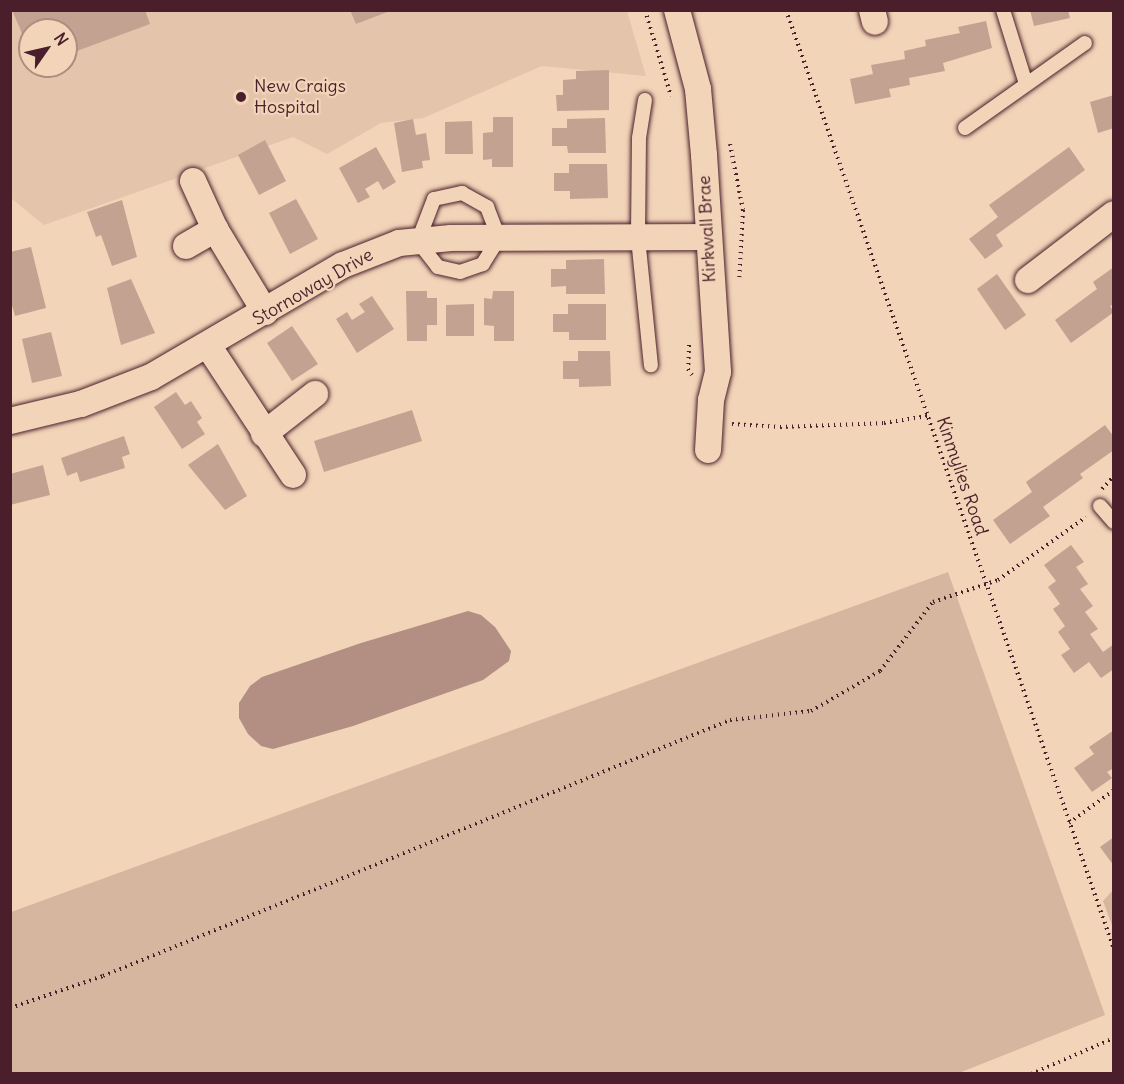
<!DOCTYPE html>
<html>
<head>
<meta charset="utf-8">
<style>
  body { margin:0 }
  #map { position:relative; width:1124px; height:1084px; overflow:hidden; background:#f2d4b8; font-family:Delius,sans-serif }
  div>[style] { position:absolute }
  [style*='--x'] { left:calc(var(--x)*1px); top:calc(var(--y)*1px); width:calc(var(--w)*1px); rotate:calc(var(--a)*1deg) }
  .built>* { inset:0; background:#e4c5ac }
  .green>* { inset:0; background:#d7b6a0 }
  .water>* { inset:0; background:#b28f82 }
  .building>* { inset:0; background:#c3a291 }
  .path>* { height:4px; margin-top:-2px; transform-origin:0; background:repeating-linear-gradient(90deg,#4a1f2b 0 1.5px,transparent 0 6px) }
  .roads { filter:drop-shadow(0 0 2px #4a1f2b) drop-shadow(0 0 2px #4a1f2b) }
  .lane>* { height:14px; margin:-7px; padding:0 7px; transform-origin:7px; border-radius:7px; background:#f2d4b8 }
  .street>* { height:26px; margin:-13px; padding:0 13px; transform-origin:13px; border-radius:13px; background:#f2d4b8 }
  .dots>* { width:16px; height:16px; translate:-50% -50%; box-sizing:border-box; border:3px solid #f2d4b8; border-radius:50% }
  span { translate:-50% -50%; white-space:nowrap; text-align:center; line-height:1.15; -webkit-text-stroke:4.5px #f2d4b8; paint-order:stroke }
  .poi-label { font-size:18px; color:#4a1f2b }
  .left { translate:0 -50%; text-align:left }
  .street-label { font-size:18px; color:#4a1f2b }
  .frame { position:absolute; inset:0; border:12px solid #4a1f2b; pointer-events:none }
  .north { position:absolute; left:18px; top:18px; width:60px; height:60px; box-sizing:border-box; background:#f2d4b8; border:2px solid #af8c80; border-radius:50%; rotate:56deg; font-size:16px; font-weight:700; line-height:24px; text-align:center; color:#4a1f2b }
  .north::after { content:''; display:block; margin:auto; width:21px; height:27px; background:#4a1f2b; clip-path:polygon(50% 0,100% 100%,50% 72%,0 100%) }
</style>
</head>
<body>
<div id="map">
  <div class="built">
    <i style="clip-path:polygon(evenodd,10px 11px,627px 11px,646px 76px,542px 66px,423px 118px,381px 123px,327px 154px,293px 137px,44px 225px,11px 198px,10px 11px,30px 30px,66px 30px,66px 66px,30px 66px,30px 30px)"></i>
  </div>
  <div class="green">
    <i style="clip-path:polygon(948px 572px,1105px 1015px,959px 1073px,11px 1073px,11px 912px)"></i>
    <i style="clip-path:polygon(1113px 890px,1113px 928px,1103px 901px)"></i>
  </div>
  <div class="water">
    <i style="clip-path:polygon(468px 611px,481px 615px,495px 627px,511px 651px,509px 661px,483px 680px,353px 726px,273px 749px,261px 746px,248px 734px,239px 718px,239px 703px,250px 686px,262px 677px,361px 643px)"></i>
  </div>
  <div class="building">
    <i style="clip-path:polygon(12px 10px,145px 10px,150px 24px,66px 55px,66px 30px,30px 30px,30px 52px)"></i>
    <i style="clip-path:polygon(350px 10px,390px 10px,390px 11px,356px 24px)"></i>
    <i style="clip-path:polygon(1030px 10px,1068px 10px,1070px 18px,1034px 26px)"></i>
    <i style="clip-path:polygon(986px 21px,992px 48px,943px 63px,945px 71px,909px 78px,910px 85px,889px 89px,891px 97px,855px 104px,850px 79px,873px 74px,871px 65px,905px 59px,904px 51px,926px 46px,925px 40px,960px 33px,958px 27px)"></i>
    <i style="clip-path:polygon(609px 70px,609px 110px,557px 111px,556px 95px,563px 95px,563px 80px,576px 79px,576px 71px)"></i>
    <i style="clip-path:polygon(1114px 95px,1114px 128px,1098px 133px,1090px 102px)"></i>
    <i style="clip-path:polygon(493px 117px,513px 117px,513px 167px,492px 167px,492px 159px,483px 160px,483px 133px,493px 132px)"></i>
    <i style="clip-path:polygon(605px 118px,606px 153px,568px 153px,567px 146px,552px 146px,552px 128px,567px 128px,567px 119px)"></i>
    <i style="clip-path:polygon(413px 119px,416px 135px,426px 133px,430px 160px,422px 161px,423px 168px,402px 172px,394px 123px)"></i>
    <i style="clip-path:polygon(472px 121px,473px 154px,445px 154px,445px 122px)"></i>
    <i style="clip-path:polygon(265px 140px,286px 181px,259px 195px,238px 155px)"></i>
    <i style="clip-path:polygon(376px 147px,396px 182px,383px 190px,378px 181px,365px 189px,370px 197px,358px 203px,339px 168px)"></i>
    <i style="clip-path:polygon(1069px 147px,1085px 170px,996px 235px,1003px 246px,985px 259px,969px 239px,998px 217px,989px 205px)"></i>
    <i style="clip-path:polygon(569px 164px,607px 164px,608px 198px,570px 199px,570px 191px,554px 191px,554px 173px,569px 173px)"></i>
    <i style="clip-path:polygon(296px 199px,318px 239px,290px 254px,269px 213px)"></i>
    <i style="clip-path:polygon(122px 200px,137px 257px,112px 266px,101px 235px,96px 237px,87px 212px)"></i>
    <i style="clip-path:polygon(31px 247px,46px 308px,15px 316px,10px 298px,10px 252px)"></i>
    <i style="clip-path:polygon(604px 259px,605px 294px,566px 294px,566px 286px,551px 287px,551px 269px,566px 269px,566px 260px)"></i>
    <i style="clip-path:polygon(1114px 267px,1114px 304px,1110px 306px,1114px 312px,1071px 343px,1055px 320px,1097px 289px,1093px 282px)"></i>
    <i style="clip-path:polygon(997px 274px,1026px 315px,1005px 330px,977px 289px)"></i>
    <i style="clip-path:polygon(131px 279px,155px 333px,121px 345px,107px 288px)"></i>
    <i style="clip-path:polygon(406px 291px,427px 291px,427px 298px,437px 298px,437px 325px,427px 325px,427px 341px,407px 341px)"></i>
    <i style="clip-path:polygon(493px 291px,514px 291px,514px 341px,494px 341px,494px 326px,484px 325px,484px 298px,492px 299px)"></i>
    <i style="clip-path:polygon(372px 296px,394px 329px,357px 353px,336px 319px,347px 312px,352px 320px,365px 312px,359px 304px)"></i>
    <i style="clip-path:polygon(474px 304px,474px 336px,446px 336px,446px 305px)"></i>
    <i style="clip-path:polygon(568px 304px,606px 304px,606px 340px,569px 340px,569px 332px,553px 332px,553px 314px,568px 314px)"></i>
    <i style="clip-path:polygon(292px 326px,318px 364px,292px 381px,267px 343px)"></i>
    <i style="clip-path:polygon(51px 332px,62px 376px,32px 383px,22px 339px)"></i>
    <i style="clip-path:polygon(578px 351px,610px 351px,611px 386px,579px 387px,579px 379px,563px 379px,563px 361px,578px 361px)"></i>
    <i style="clip-path:polygon(176px 392px,185px 405px,191px 401px,202px 418px,197px 422px,205px 434px,182px 449px,154px 407px)"></i>
    <i style="clip-path:polygon(412px 410px,422px 441px,324px 472px,314px 441px)"></i>
    <i style="clip-path:polygon(1105px 425px,1114px 437px,1114px 450px,1080px 474px,1083px 478px,1043px 507px,1050px 516px,1010px 544px,993px 520px,1032px 492px,1026px 482px)"></i>
    <i style="clip-path:polygon(124px 436px,130px 454px,122px 457px,125px 468px,80px 482px,77px 472px,67px 476px,61px 458px)"></i>
    <i style="clip-path:polygon(218px 444px,247px 496px,225px 510px,188px 465px)"></i>
    <i style="clip-path:polygon(43px 465px,50px 495px,10px 505px,10px 474px)"></i>
    <i style="clip-path:polygon(1071px 545px,1084px 562px,1076px 567px,1088px 584px,1080px 589px,1093px 606px,1085px 612px,1098px 629px,1090px 634px,1103px 652px,1114px 644px,1114px 669px,1101px 678px,1089px 662px,1074px 673px,1061px 655px,1070px 649px,1058px 632px,1065px 626px,1053px 609px,1060px 604px,1048px 587px,1056px 581px,1044px 565px)"></i>
    <i style="clip-path:polygon(1114px 730px,1114px 768px,1107px 772px,1112px 778px,1092px 792px,1074px 768px,1094px 754px,1089px 747px)"></i>
    <i style="clip-path:polygon(1114px 837px,1114px 866px,1100px 847px)"></i>
  </div>
  <div class="path">
    <i style="--x:645;--y:10;--w:90;--a:73.2"></i>
    <i style="--x:786;--y:10;--w:995;--a:70.75"></i>
    <i style="--x:730;--y:144;--w:67;--a:78.9"></i>
    <i style="--x:743;--y:210;--w:72;--a:93.2"></i>
    <i style="--x:689;--y:345;--w:24;--a:92"></i>
    <i style="--x:688;--y:369;--w:7;--a:56"></i>
    <i style="--x:732;--y:424;--w:48;--a:3.6"></i>
    <i style="--x:780;--y:427;--w:104;--a:-2.2"></i>
    <i style="--x:884;--y:423;--w:44;--a:-9.2"></i>
    <i style="--x:1102;--y:489;--w:18;--a:-47"></i>
    <i style="--x:1069;--y:823;--w:56;--a:-36.3"></i>
    <i style="--x:10;--y:1008;--w:98;--a:-19"></i>
    <i style="--x:103;--y:976;--w:677;--a:-22.21"></i>
    <i style="--x:730;--y:720;--w:81;--a:-6.3"></i>
    <i style="--x:811;--y:711;--w:80;--a:-30.1"></i>
    <i style="--x:880;--y:671;--w:87;--a:-52.5"></i>
    <i style="--x:933;--y:602;--w:69;--a:-18.7"></i>
    <i style="--x:998;--y:580;--w:108;--a:-35.6"></i>
    <i style="--x:1031;--y:1074;--w:90;--a:-23.4"></i>
  </div>
  <div class="roads">
    <div class="lane">
      <i style="--x:1003;--y:10;--w:77;--a:72.7"></i>
      <i style="--x:645;--y:100;--w:38;--a:99"></i>
      <i style="--x:639;--y:138;--w:100;--a:90.6"></i>
      <i style="--x:638;--y:238;--w:128;--a:84.2"></i>
      <i style="--x:965;--y:128;--w:147;--a:-35.3"></i>
      <i style="--x:462;--y:193;--w:29;--a:29"></i>
      <i style="--x:487;--y:207;--w:33;--a:69"></i>
      <i style="--x:499;--y:238;--w:31;--a:122"></i>
      <i style="--x:483;--y:264;--w:24;--a:161"></i>
      <i style="--x:460;--y:272;--w:23;--a:-167"></i>
      <i style="--x:438;--y:267;--w:33;--a:-128"></i>
      <i style="--x:418;--y:241;--w:45;--a:-69.1"></i>
      <i style="--x:434;--y:199;--w:29;--a:-12"></i>
      <i style="--x:1100;--y:506;--w:21;--a:49"></i>
    </div>
    <div class="street">
      <i style="--x:677;--y:10;--w:82;--a:75.1"></i>
      <i style="--x:698;--y:89;--w:66;--a:84.8"></i>
      <i style="--x:704;--y:155;--w:217;--a:86.3"></i>
      <i style="--x:718;--y:372;--w:29;--a:104"></i>
      <i style="--x:711;--y:400;--w:50;--a:93.4"></i>
      <i style="--x:872;--y:10;--w:12;--a:76"></i>
      <i style="--x:193;--y:181;--w:53;--a:65.4"></i>
      <i style="--x:215;--y:229;--w:97;--a:58.9"></i>
      <i style="--x:186;--y:246;--w:34;--a:-30"></i>
      <i style="--x:1028;--y:280;--w:108;--a:-37.5"></i>
      <i style="--x:209;--y:347;--w:153;--a:56.7"></i>
      <i style="--x:10;--y:421;--w:73;--a:-13.5"></i>
      <i style="--x:81;--y:404;--w:75;--a:-21.1"></i>
      <i style="--x:151;--y:377;--w:222;--a:-30.3"></i>
      <i style="--x:343;--y:265;--w:60;--a:-21.4"></i>
      <i style="--x:399;--y:243;--w:52;--a:-5.5"></i>
      <i style="--x:451;--y:238;--w:256;--a:-0.2"></i>
      <i style="--x:264;--y:434;--w:65;--a:-38.1"></i>
    </div>
  </div>
  <div class="dots">
    <i style="left:241px;top:97px;background:#4a1f2b"></i>
  </div>
  <div class="poi-label">
    <span class="left" style="left:254px;top:97px">New Craigs<br>Hospital</span>
  </div>
  <div class="street-label">
    <span style="left:707px;top:229px;rotate:-93deg">Kirkwall Brae</span>
    <span style="left:313px;top:287px;rotate:-30deg">Stornoway Drive</span>
    <span style="left:962px;top:476px;rotate:71deg">Kinmylies Road</span>
  </div>
  <div class="frame"></div>
  <div class="north">N</div>
</div>
</body>
</html>
